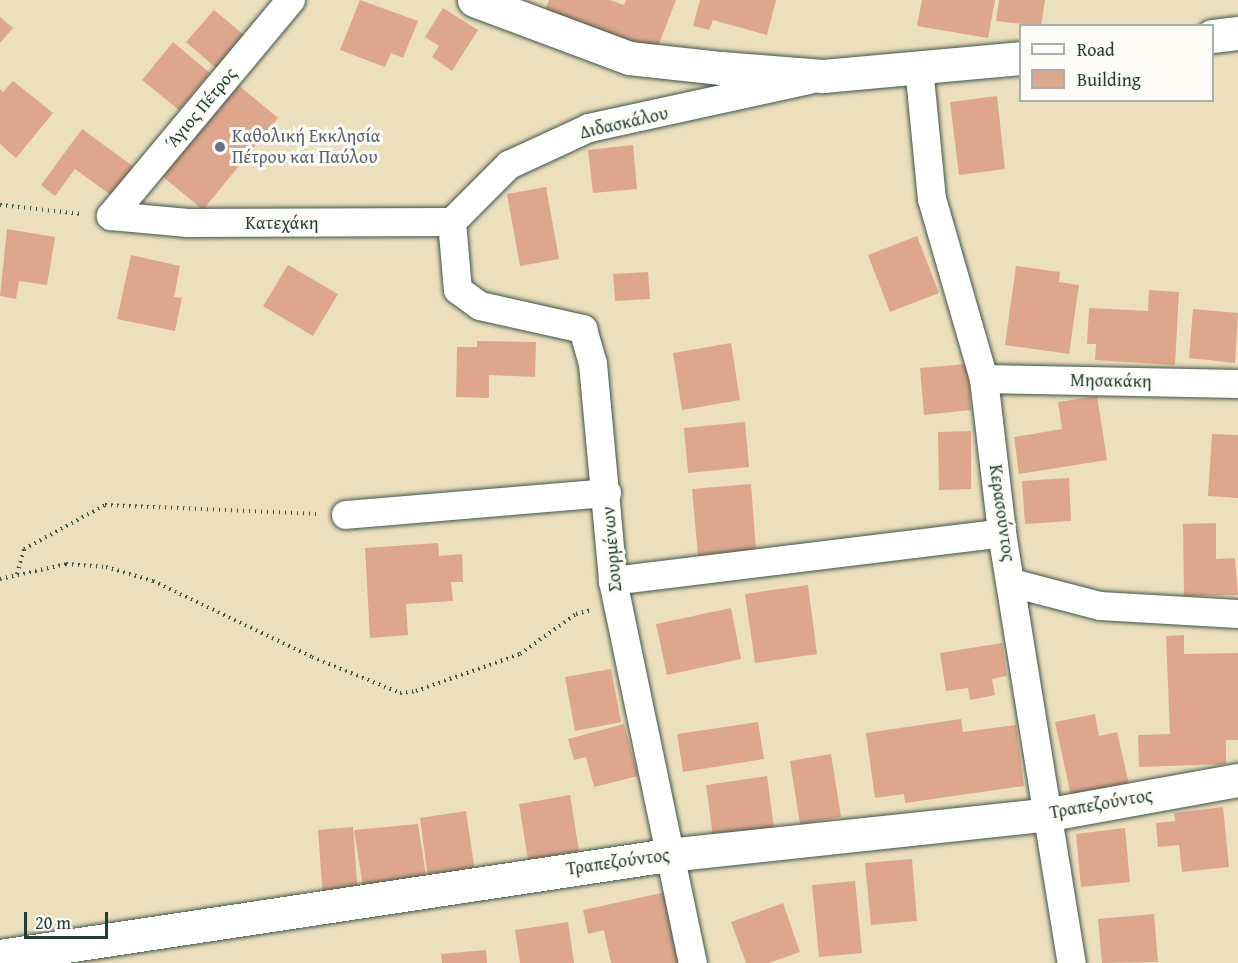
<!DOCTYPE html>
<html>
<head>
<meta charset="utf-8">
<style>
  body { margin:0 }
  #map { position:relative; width:1238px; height:963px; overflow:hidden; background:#ecdfbd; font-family:"Gentium Book Plus",serif }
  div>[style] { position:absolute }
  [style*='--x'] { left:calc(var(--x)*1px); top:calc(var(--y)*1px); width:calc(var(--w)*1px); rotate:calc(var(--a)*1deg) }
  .building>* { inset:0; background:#dea78d }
  .path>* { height:4px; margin-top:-2px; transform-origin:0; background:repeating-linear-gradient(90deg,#3e5549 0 1.5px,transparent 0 6px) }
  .roads { filter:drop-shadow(0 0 2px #3e5549) drop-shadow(0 0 2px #3e5549) }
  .street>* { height:28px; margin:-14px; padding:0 14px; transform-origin:14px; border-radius:14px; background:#fff }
  .secondary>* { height:33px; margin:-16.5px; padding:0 16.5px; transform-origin:16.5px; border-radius:16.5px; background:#fff }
  .dots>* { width:16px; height:16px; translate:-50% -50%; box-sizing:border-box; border:3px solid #fdfcf7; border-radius:50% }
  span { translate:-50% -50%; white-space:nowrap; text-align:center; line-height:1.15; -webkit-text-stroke:6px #fdfcf7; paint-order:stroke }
  .street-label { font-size:18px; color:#1f3d34 }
  .worship-label { font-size:18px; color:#5b616d }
  .left { translate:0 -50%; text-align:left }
  .legend { position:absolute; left:1019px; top:24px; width:195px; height:78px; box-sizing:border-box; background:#fdfcf7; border:2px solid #a4b0a9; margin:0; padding:8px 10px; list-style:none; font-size:18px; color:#1f3d34 }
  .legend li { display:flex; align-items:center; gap:12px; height:30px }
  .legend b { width:30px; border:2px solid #a4b0a9 }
  .scale { position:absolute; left:24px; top:912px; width:84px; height:27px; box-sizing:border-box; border:3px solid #1f3d34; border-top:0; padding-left:8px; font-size:18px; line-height:21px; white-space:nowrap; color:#1f3d34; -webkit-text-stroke:4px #fdfcf7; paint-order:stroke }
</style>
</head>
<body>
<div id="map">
  <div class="building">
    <i style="clip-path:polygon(360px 0,418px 21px,403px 58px,391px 53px,385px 67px,340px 50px)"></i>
    <i style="clip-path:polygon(549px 0,610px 0,624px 5px,626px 0,676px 0,655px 54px,545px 11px)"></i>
    <i style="clip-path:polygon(700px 0,776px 0,767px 35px,713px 20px,709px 30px,693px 26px)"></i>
    <i style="clip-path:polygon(922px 0,995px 0,988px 38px,917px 26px)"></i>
    <i style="clip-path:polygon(999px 0,1045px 0,1041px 26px,996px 21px)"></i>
    <i style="clip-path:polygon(443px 8px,478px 30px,452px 71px,432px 57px,439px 46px,425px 37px)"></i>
    <i style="clip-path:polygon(214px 10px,244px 35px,216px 68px,186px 42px)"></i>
    <i style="clip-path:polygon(0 17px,13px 28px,0 43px)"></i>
    <i style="clip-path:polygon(173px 42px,210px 73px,179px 110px,142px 80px)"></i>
    <i style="clip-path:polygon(13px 81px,53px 113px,16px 158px,0 144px,0 89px,3px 92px)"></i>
    <i style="clip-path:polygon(237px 84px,278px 118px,203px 210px,162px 176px)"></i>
    <i style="clip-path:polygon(997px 96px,1005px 169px,959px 175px,950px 102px)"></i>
    <i style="clip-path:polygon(82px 129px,134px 167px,112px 196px,75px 169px,55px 196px,41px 185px)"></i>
    <i style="clip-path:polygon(633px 145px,637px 189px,593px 193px,588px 150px)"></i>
    <i style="clip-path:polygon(546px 187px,559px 259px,520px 266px,507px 194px)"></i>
    <i style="clip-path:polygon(7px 229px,55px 237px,47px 285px,19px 281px,16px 299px,0 296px)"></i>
    <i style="clip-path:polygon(917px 236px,939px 293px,890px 312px,868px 255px)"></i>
    <i style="clip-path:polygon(131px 255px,180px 266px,174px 297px,182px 298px,175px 331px,117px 319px)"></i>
    <i style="clip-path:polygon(288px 265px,338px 294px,313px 336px,263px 306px)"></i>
    <i style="clip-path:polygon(1016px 266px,1060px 272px,1059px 282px,1079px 285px,1069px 354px,1005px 345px)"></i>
    <i style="clip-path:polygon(648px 272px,650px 299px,615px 301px,613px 274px)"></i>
    <i style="clip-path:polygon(1149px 290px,1179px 292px,1175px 365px,1095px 360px,1096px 344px,1087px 344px,1089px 308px,1148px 311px)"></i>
    <i style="clip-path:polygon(1193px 309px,1238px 313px,1235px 363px,1189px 358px)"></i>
    <i style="clip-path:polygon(477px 341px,536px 342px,535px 377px,489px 375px,489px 398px,456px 397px,457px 347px,477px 347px)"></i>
    <i style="clip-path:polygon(731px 343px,740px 400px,682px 410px,673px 353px)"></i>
    <i style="clip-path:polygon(967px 364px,971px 410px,924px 415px,920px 368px)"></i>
    <i style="clip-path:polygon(1097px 396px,1107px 460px,1019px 474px,1014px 437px,1062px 429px,1058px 402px)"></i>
    <i style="clip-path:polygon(745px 422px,749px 467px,688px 473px,684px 428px)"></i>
    <i style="clip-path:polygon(971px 431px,971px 489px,939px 490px,938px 432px)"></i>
    <i style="clip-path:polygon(1212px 434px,1238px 435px,1238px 498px,1208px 496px)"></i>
    <i style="clip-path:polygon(1069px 478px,1071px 521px,1025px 524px,1022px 481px)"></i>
    <i style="clip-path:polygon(751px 484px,756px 551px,698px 556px,692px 489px)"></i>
    <i style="clip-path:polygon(1216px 523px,1216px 559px,1235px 558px,1238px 595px,1184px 596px,1183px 524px)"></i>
    <i style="clip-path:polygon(438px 543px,439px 556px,462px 554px,463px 582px,451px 582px,453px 601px,406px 604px,408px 635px,370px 638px,365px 548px)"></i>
    <i style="clip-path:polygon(808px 585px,817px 654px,755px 663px,745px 594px)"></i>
    <i style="clip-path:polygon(731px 608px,741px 659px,667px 675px,656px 624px)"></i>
    <i style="clip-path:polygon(1184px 635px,1184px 654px,1238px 653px,1238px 740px,1226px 740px,1226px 764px,1139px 767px,1138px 735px,1170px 734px,1166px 636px)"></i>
    <i style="clip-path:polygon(1002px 643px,1007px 676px,992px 679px,995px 695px,970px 700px,968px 688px,946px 691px,940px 653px)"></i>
    <i style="clip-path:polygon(611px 669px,621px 722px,575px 731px,565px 677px)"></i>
    <i style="clip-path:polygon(1095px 714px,1099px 736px,1117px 732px,1129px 784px,1071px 796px,1055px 722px)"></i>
    <i style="clip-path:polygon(961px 719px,963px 732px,1016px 725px,1024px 786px,905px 803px,904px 794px,875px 798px,866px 733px)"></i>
    <i style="clip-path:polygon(758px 722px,764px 759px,683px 772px,677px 734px)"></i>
    <i style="clip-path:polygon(624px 724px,638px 776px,594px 787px,586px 757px,574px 760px,568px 739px)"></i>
    <i style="clip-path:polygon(831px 754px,841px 817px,800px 824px,790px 761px)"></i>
    <i style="clip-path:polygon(767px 776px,774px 828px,713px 837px,706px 785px)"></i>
    <i style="clip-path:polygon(570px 795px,579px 851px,528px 860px,519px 804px)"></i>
    <i style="clip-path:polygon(1223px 807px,1229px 867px,1182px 872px,1179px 845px,1158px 847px,1156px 823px,1175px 821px,1174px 813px)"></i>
    <i style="clip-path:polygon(466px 811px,476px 879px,429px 886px,420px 818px)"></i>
    <i style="clip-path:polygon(418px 824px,427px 882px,364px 893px,354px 830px)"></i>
    <i style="clip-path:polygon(353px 827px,358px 895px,323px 898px,318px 830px)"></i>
    <i style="clip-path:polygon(1125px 828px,1130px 882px,1081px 887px,1076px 834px)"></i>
    <i style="clip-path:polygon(912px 859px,917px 921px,871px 925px,865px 863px)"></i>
    <i style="clip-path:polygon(855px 881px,862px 953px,819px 957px,812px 885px)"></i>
    <i style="clip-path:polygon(666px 892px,682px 963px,611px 963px,604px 930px,588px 934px,583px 910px)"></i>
    <i style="clip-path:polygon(783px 903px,800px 952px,769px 963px,746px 963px,731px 922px)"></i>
    <i style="clip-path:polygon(1154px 914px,1158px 962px,1102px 963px,1098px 919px)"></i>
    <i style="clip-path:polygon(568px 922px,574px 963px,520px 963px,515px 930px)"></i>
    <i style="clip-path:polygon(486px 950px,487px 963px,442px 963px,441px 954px)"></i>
  </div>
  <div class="path">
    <i style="--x:0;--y:205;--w:83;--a:6.2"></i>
    <i style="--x:17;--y:574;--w:26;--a:-74"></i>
    <i style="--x:24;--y:549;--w:92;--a:-28.5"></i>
    <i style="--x:105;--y:505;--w:213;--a:2.4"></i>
    <i style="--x:0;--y:579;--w:68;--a:-12.8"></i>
    <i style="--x:66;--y:564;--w:40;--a:4.3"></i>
    <i style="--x:106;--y:567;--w:49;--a:16.6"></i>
    <i style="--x:153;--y:581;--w:176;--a:25.5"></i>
    <i style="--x:312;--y:657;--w:95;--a:22.2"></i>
    <i style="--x:400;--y:693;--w:16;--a:-7"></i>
    <i style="--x:416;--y:691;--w:110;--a:-19.6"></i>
    <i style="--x:520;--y:654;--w:69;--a:-35.5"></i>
    <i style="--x:576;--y:614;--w:16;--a:-15"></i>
  </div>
  <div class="roads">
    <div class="street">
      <i style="--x:919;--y:67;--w:133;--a:84.4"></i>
      <i style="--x:932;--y:199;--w:187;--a:73.9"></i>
      <i style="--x:984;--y:379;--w:155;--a:83.3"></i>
      <i style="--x:1002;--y:533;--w:436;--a:80.8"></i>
      <i style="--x:111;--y:216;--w:77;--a:5.2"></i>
      <i style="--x:188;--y:223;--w:264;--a:-0.2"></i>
      <i style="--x:111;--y:216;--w:281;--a:-50.2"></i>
      <i style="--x:452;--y:222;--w:68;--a:85"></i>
      <i style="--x:458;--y:290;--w:27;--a:36"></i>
      <i style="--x:480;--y:306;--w:106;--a:12.6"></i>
      <i style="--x:583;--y:329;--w:36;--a:74"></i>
      <i style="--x:593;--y:364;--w:218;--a:84.7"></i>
      <i style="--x:613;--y:581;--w:390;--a:78.2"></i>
      <i style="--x:452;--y:222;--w:81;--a:-45"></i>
      <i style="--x:509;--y:165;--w:88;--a:-24.8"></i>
      <i style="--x:589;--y:128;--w:225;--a:-12.3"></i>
      <i style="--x:984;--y:379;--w:254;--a:1.1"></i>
      <i style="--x:346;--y:515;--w:262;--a:-4.8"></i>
      <i style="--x:613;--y:581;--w:392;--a:-7"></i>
      <i style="--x:1012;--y:583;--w:91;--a:14.6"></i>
      <i style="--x:1100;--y:606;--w:138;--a:3.3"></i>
    </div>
    <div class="secondary">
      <i style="--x:474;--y:0;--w:165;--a:20.5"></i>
      <i style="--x:629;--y:58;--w:93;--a:6.2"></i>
      <i style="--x:721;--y:68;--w:102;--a:4.5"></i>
      <i style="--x:823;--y:76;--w:198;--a:-5.2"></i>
      <i style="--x:1212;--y:36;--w:26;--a:-7"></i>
      <i style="--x:0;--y:956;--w:676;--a:-8.6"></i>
      <i style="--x:668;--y:855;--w:384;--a:-6.1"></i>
      <i style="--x:1050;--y:814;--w:191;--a:-10.3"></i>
    </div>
  </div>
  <div class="dots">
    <i style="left:220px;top:147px;background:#6b7280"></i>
  </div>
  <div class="street-label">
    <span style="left:201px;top:108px;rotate:-50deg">Άγιος Πέτρος</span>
    <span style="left:624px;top:123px;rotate:-13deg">Διδασκάλου</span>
    <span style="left:282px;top:223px">Κατεχάκη</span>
    <span style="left:1111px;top:381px;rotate:1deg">Μησακάκη</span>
    <span style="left:1002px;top:513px;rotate:82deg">Κερασούντος</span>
    <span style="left:612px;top:549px;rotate:-95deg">Σουρμένων</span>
    <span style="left:1101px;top:804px;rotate:-10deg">Τραπεζούντος</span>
    <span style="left:618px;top:862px;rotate:-8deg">Τραπεζούντος</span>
  </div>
  <div class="worship-label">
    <span class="left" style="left:232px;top:147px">Καθολική Εκκλησία<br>Πέτρου και Παύλου</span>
  </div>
  <ul class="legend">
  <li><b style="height:8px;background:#fff"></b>Road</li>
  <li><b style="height:16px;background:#dea78d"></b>Building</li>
  </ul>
  <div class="scale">20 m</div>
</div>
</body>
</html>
